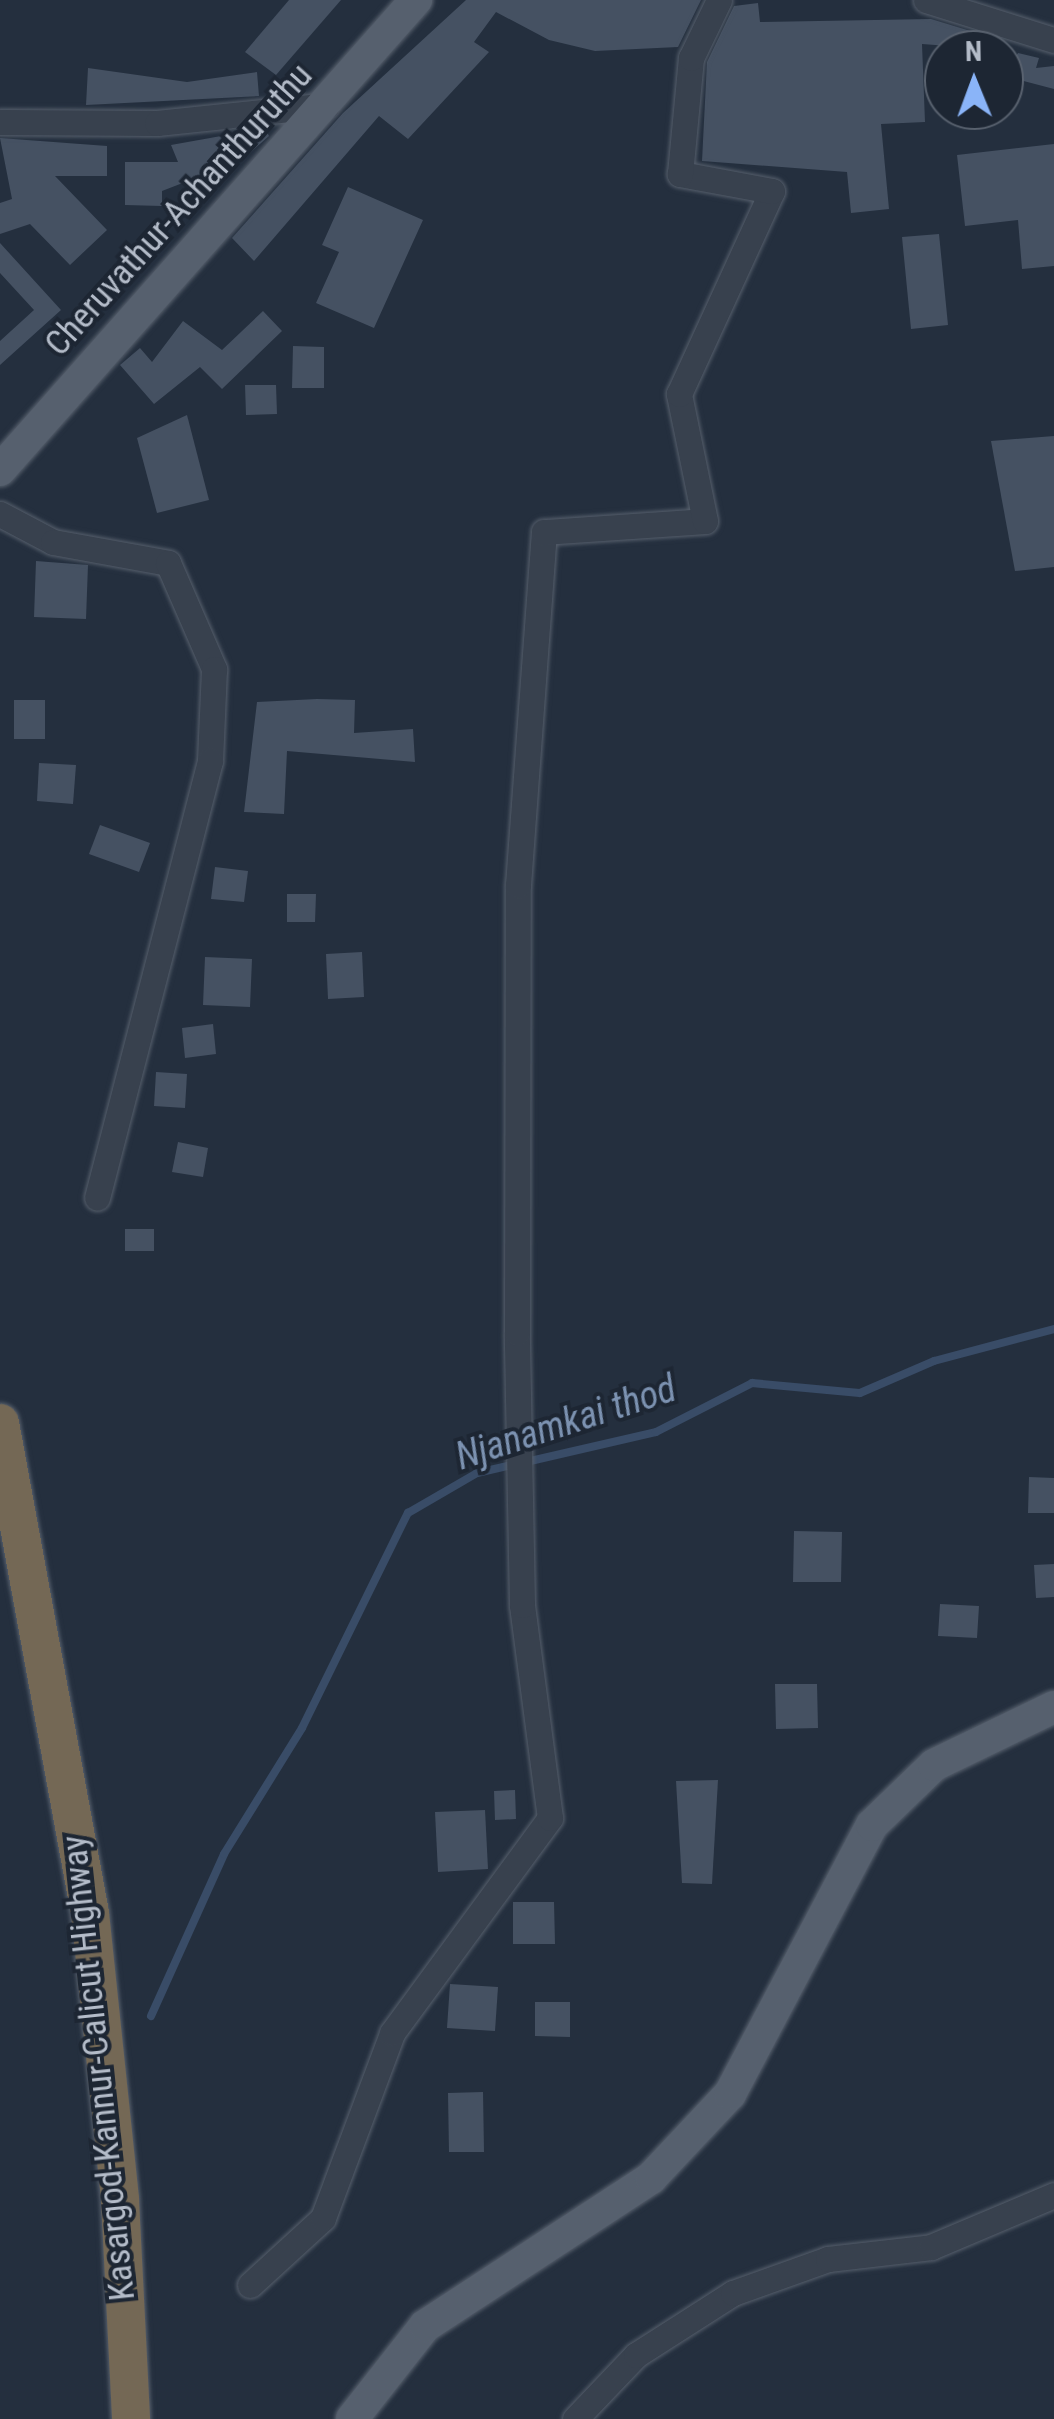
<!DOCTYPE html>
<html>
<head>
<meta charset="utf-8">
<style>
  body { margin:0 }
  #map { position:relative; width:1054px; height:2419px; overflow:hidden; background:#242f3e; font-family:"Roboto Condensed",sans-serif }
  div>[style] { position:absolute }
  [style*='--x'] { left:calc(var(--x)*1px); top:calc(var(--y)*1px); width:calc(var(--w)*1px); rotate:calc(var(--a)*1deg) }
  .stream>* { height:8px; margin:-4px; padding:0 4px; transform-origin:4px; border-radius:4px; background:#394c67 }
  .building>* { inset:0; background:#455162 }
  .roads { filter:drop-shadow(0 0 2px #565f6c) drop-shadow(0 0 2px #565f6c) }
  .minor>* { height:25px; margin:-12.5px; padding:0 12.5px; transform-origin:12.5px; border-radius:12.5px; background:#38414e }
  .major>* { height:32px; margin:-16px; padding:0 16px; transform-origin:16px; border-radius:16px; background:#56606e }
  .highway>* { height:38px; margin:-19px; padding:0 19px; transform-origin:19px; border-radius:19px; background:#746855 }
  span { translate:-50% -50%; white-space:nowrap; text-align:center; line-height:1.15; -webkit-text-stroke:8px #1d2633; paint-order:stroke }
  .street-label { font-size:35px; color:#b4bcc9 }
  .water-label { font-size:38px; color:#7c92b1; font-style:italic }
  .north { position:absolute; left:924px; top:30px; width:100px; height:100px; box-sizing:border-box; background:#1d2633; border:2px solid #59626f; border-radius:50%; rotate:359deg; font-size:28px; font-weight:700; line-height:40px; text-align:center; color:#b4bcc9 }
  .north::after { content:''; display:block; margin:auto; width:35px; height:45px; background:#8ab4f8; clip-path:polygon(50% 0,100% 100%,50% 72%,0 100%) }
</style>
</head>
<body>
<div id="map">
  <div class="stream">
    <i style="--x:526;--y:1462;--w:133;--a:-13"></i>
    <i style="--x:656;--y:1432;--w:108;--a:-27"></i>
    <i style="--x:752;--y:1383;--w:108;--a:5.3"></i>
    <i style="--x:860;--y:1393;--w:81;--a:-23.4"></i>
    <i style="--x:934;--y:1361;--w:124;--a:-14.9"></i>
    <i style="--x:151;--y:2016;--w:178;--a:-65.7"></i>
    <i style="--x:224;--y:1854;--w:148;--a:-58.2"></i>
    <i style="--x:302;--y:1728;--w:240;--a:-63.8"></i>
    <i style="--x:408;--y:1513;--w:80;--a:-30.1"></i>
    <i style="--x:477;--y:1473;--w:36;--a:-13"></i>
  </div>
  <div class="building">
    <i style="clip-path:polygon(289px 0,341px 0,276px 75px,245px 52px)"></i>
    <i style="clip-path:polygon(466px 0,701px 0,678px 47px,595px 51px,549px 40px,496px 12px,474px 42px,489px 52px,408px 139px,379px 116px,254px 261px,232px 238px,343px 113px)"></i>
    <i style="clip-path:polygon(758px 3px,760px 22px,931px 19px,1003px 41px,1001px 50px,922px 44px,925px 122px,881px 124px,889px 209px,851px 213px,847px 172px,702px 161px,707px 62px,734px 6px)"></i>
    <i style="clip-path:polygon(1018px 53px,1039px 58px,1036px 68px,1054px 66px,1054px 89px,1004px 76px)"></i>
    <i style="clip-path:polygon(88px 68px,187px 82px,257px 72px,259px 96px,86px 105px)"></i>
    <i style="clip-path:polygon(265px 128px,269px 136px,242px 160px,162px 191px,162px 206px,125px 205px,125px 162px,178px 162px,171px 145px)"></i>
    <i style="clip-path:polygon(0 138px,107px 146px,107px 176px,55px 176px,107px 230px,70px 265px,30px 224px,0 234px,0 203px,12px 199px)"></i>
    <i style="clip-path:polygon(1054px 144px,1054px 266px,1022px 269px,1018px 220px,965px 226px,957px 155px)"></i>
    <i style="clip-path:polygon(348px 187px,423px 220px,374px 328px,316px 303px,339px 252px,322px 245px)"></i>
    <i style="clip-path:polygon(939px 234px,948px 325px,911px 329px,902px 237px)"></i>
    <i style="clip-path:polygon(0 243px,61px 310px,0 365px,0 341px,34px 310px,0 273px)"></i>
    <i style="clip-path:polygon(263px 311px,282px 331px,222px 389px,200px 367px,154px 404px,120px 365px,140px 348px,152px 362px,183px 321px,222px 350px)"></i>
    <i style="clip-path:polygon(293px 346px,324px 347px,324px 388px,292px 388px)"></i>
    <i style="clip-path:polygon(245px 385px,276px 385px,277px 414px,246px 415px)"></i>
    <i style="clip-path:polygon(187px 415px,209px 500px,157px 513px,137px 438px)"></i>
    <i style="clip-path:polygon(1054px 436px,1054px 567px,1015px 571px,991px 441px)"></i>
    <i style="clip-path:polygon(36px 561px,88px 565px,86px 619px,34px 617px)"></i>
    <i style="clip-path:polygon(317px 699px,355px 700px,354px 733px,413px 729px,415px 762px,287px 751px,284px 814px,244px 812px,257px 702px)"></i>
    <i style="clip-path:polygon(14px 700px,45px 700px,45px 739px,14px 739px)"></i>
    <i style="clip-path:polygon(39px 763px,76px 765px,73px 804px,37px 801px)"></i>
    <i style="clip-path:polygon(100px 825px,150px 843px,139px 872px,89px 854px)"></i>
    <i style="clip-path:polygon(215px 867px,248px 871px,244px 902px,211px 899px)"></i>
    <i style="clip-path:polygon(287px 894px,316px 894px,315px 922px,287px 922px)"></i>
    <i style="clip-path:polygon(362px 952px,364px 997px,328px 999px,326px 954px)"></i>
    <i style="clip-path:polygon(205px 957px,252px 959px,250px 1007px,203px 1005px)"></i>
    <i style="clip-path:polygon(213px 1024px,216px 1054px,185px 1058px,182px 1028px)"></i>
    <i style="clip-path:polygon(156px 1072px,187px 1074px,185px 1108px,154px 1106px)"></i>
    <i style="clip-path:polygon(178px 1142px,208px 1148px,203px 1177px,172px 1172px)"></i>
    <i style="clip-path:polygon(125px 1229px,154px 1229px,154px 1251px,125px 1251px)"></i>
    <i style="clip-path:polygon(1029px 1477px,1054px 1478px,1054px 1513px,1028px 1513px)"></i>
    <i style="clip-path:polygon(794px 1531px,842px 1532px,841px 1582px,793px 1582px)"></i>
    <i style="clip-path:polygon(1054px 1564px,1054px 1597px,1036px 1598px,1034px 1565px)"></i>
    <i style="clip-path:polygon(940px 1604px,979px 1606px,977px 1638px,938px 1636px)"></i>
    <i style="clip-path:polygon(775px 1684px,817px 1684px,818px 1728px,776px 1729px)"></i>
    <i style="clip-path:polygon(718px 1780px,712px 1884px,682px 1883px,676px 1781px)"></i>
    <i style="clip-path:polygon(515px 1790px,516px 1819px,495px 1820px,494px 1791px)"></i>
    <i style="clip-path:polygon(485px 1810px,488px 1869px,438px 1872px,435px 1812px)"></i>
    <i style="clip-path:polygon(513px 1902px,554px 1902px,555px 1944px,513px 1944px)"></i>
    <i style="clip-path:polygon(450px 1984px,498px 1987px,495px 2031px,447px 2028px)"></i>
    <i style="clip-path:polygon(535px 2002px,570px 2002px,570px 2037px,535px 2036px)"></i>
    <i style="clip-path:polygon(483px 2092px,484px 2152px,449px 2152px,448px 2093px)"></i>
  </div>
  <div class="roads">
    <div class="minor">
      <i style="--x:926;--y:0;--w:134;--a:17.4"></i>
      <i style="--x:0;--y:122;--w:157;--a:0.4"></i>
      <i style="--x:157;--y:123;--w:171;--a:-6"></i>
      <i style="--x:0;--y:514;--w:60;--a:27.8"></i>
      <i style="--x:53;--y:542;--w:117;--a:10.3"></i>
      <i style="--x:168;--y:563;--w:116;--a:66.5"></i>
      <i style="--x:214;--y:669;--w:92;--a:92.5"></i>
      <i style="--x:210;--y:761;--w:451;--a:104.5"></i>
      <i style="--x:250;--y:2285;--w:99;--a:-42.5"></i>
      <i style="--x:323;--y:2218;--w:197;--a:-69.5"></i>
      <i style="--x:392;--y:2033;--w:267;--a:-53.7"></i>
      <i style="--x:550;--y:1818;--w:215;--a:-97.5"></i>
      <i style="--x:522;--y:1605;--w:272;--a:-91.1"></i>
      <i style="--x:517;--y:1333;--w:448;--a:-89.9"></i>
      <i style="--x:518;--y:885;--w:354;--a:-85.8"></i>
      <i style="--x:544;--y:532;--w:161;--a:-3.9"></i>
      <i style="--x:705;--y:521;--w:130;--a:-101.6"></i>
      <i style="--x:679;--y:394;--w:223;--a:-65.4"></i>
      <i style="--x:772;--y:191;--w:94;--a:-169.5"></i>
      <i style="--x:680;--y:174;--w:117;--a:-84.6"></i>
      <i style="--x:691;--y:58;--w:64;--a:-64.2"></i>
      <i style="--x:575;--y:2419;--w:88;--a:-46.4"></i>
      <i style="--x:636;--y:2355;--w:115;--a:-32.6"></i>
      <i style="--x:733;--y:2293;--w:101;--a:-19.7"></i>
      <i style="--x:828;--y:2259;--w:104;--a:-6.6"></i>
      <i style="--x:931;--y:2247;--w:134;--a:-22.9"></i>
    </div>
    <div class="major">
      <i style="--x:0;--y:470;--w:628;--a:-48.49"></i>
      <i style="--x:352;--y:2419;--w:118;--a:-51.9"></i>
      <i style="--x:425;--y:2326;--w:270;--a:-33.2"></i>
      <i style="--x:651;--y:2178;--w:115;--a:-46.8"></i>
      <i style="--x:730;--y:2094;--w:304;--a:-62.2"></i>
      <i style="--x:872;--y:1825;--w:86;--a:-44.1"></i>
      <i style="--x:934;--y:1765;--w:133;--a:-25.8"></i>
    </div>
    <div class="highway">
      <i style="--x:0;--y:1423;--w:498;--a:79.6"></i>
      <i style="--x:90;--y:1913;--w:289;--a:84"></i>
      <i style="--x:120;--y:2200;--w:219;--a:87.1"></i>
    </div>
  </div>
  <div class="street-label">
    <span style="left:179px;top:210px;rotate:-48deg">Cheruvathur-Achanthuruthu</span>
    <span style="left:99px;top:2068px;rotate:-96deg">Kasargod-Kannur-Calicut Highway</span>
  </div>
  <div class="water-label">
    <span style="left:566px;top:1423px;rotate:-18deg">Njanamkai thod</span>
  </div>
  <div class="north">N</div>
</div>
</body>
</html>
